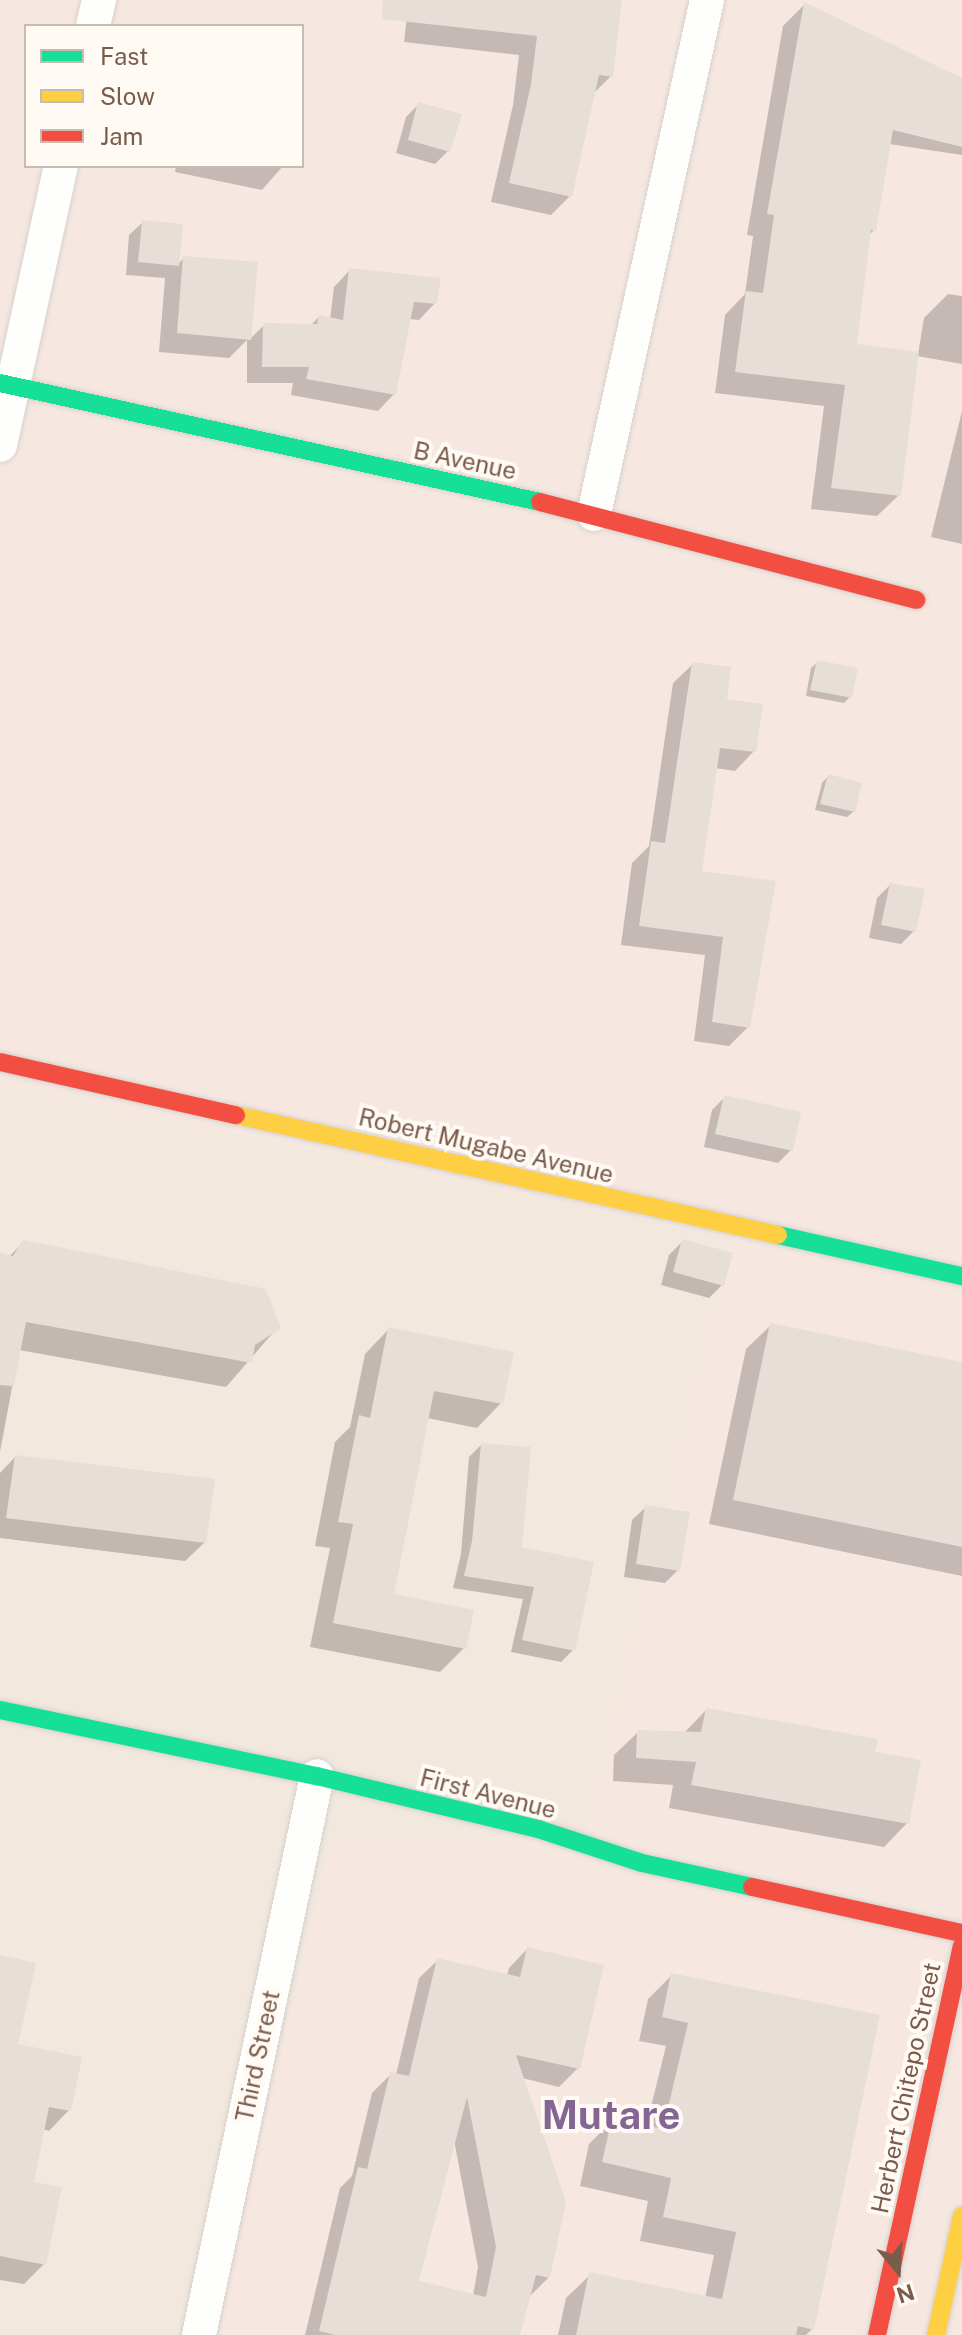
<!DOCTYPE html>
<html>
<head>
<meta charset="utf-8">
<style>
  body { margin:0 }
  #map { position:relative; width:962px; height:2335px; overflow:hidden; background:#f9f5f0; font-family:"Public Sans",sans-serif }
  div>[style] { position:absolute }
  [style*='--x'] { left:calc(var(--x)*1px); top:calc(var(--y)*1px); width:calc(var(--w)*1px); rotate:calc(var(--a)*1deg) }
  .residential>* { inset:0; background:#f2e8de }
  .commercial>* { inset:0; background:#f6e8e1 }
  .shadow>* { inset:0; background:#0003 }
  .building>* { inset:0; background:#e6ded7 }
  .roads { filter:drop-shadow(0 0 2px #d7d1cb) drop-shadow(0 0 2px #d7d1cb) }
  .street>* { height:34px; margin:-17px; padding:0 17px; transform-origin:17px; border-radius:17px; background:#fefefd }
  .fast>* { height:18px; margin:-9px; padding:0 9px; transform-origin:9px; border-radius:9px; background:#16e098 }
  .slow>* { height:18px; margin:-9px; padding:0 9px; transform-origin:9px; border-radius:9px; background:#ffcf43 }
  .jam>* { height:18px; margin:-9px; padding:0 9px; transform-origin:9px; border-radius:9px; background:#f24e42 }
  span { translate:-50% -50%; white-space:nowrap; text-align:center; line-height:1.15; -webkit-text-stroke:8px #fffaf3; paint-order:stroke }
  .street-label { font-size:24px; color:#7a5c4d }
  .town-label { font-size:40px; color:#846695; font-weight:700 }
  .legend { position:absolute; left:24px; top:24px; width:280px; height:144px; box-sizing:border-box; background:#fffaf3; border:2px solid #cabbb1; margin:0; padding:10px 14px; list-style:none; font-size:24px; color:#7a5c4d }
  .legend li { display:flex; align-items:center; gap:16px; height:40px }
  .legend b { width:40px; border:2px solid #cabbb1 }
  .north { position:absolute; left:858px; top:2231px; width:80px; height:80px; -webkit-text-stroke:6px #fffaf3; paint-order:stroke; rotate:162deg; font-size:22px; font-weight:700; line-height:32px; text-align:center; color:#7a5c4d }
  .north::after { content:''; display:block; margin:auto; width:28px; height:36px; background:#7a5c4d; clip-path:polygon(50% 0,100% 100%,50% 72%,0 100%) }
</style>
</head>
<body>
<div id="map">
  <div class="residential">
    <i style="clip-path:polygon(0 1083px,732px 1239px,588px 1830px,214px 2335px,0 2335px)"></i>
  </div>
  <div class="commercial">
    <i style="clip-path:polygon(evenodd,0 0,962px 0,962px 2335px,214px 2335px,331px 1843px,588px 1830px,731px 1239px,0 1083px,0 0,26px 26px,302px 26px,302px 166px,26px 166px,26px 26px)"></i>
  </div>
  <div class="shadow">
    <i style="clip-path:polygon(409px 0,620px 0,611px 76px,593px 94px,570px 196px,551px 215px,491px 202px,513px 105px,519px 55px,404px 42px)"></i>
    <i style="clip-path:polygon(804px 5px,962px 80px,962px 155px,889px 144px,874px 230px,868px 236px,854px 346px,918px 354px,924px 318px,948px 294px,962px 296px,962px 364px,917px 356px,899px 495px,877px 516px,811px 509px,824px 406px,715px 393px,725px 315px,745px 294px,753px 236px,747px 235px,783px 26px)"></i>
    <i style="clip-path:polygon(419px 104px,448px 151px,435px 164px,396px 153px,406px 117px)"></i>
    <i style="clip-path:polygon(176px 166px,283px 166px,262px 190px,175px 172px)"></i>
    <i style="clip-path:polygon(143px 222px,177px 265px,184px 258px,255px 264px,249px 340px,264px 325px,310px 326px,319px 317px,330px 319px,334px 287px,350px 270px,435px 303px,419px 320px,409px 319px,394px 394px,378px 411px,291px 395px,293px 383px,247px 383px,247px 340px,229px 358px,159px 352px,165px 278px,126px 275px,129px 235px)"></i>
    <i style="clip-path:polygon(962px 411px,962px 544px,931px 537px)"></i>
    <i style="clip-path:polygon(818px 662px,850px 697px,844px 703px,806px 696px,811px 668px)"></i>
    <i style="clip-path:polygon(693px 664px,725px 701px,754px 751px,735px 771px,715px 768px,700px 873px,774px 883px,748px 1027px,729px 1046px,694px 1041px,705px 955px,621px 945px,632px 863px,649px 846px,673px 683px)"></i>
    <i style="clip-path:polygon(828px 776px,854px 811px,847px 817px,815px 810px,822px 783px)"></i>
    <i style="clip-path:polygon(890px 885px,914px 931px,901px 944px,869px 938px,877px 898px)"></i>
    <i style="clip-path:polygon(725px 1097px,791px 1150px,778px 1163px,704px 1147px,712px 1110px)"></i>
    <i style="clip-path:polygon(23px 1242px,278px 1327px,226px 1387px,19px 1350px,0 1452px,0 1255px,9px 1257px)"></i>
    <i style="clip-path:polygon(682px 1242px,722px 1285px,709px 1298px,661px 1285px,669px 1255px)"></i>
    <i style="clip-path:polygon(771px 1325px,962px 1364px,962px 1576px,709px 1524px,746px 1349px)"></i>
    <i style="clip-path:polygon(389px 1329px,501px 1403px,477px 1428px,427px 1418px,391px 1596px,464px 1648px,440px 1672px,310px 1647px,330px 1548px,315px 1546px,335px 1442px,350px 1427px,365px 1354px)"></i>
    <i style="clip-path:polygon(481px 1445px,520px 1549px,573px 1650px,561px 1662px,511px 1652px,523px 1599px,453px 1588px,461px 1554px,469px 1457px)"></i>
    <i style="clip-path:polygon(15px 1457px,205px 1542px,185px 1561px,0 1538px,0 1473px)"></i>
    <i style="clip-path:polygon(646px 1507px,678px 1570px,665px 1583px,624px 1577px,632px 1520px)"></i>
    <i style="clip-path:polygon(706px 1710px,873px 1753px,907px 1823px,884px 1847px,669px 1808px,673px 1785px,613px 1781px,614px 1755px,638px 1732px,683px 1734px)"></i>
    <i style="clip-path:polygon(evenodd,527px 1949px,578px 2068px,559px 2087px,522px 2078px,549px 2277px,530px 2296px,518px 2335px,305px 2335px,340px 2188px,352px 2176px,372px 2093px,391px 2074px,396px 2075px,419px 1978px,438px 1960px,507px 1976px,509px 1968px,527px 1949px,454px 2140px,478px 2267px,473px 2296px,416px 2282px,454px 2140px)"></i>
    <i style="clip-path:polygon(0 1957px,15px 2046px,69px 2110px,49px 2131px,42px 2129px,31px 2183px,44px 2264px,24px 2284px,0 2280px)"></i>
    <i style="clip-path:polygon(672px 1975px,812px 2329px,806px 2335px,558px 2335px,566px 2298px,590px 2275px,705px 2298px,714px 2255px,640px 2241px,648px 2201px,580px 2186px,589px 2144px,613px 2120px,646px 2127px,666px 2046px,639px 2041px,648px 1999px)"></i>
  </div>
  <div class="building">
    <i style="clip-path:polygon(383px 0,622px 0,613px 77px,599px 75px,572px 197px,509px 183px,531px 84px,537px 36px,382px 19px)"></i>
    <i style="clip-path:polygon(804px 2px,962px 78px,962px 147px,893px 130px,876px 231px,871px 230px,857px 344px,919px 352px,901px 496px,831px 488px,845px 385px,735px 372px,746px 291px,763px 293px,774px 215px,767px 214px)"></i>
    <i style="clip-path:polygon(418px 102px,462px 114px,450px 152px,408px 140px)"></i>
    <i style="clip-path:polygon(142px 220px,183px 224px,179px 266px,138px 262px)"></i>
    <i style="clip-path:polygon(183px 256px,258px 262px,251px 340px,177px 333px)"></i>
    <i style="clip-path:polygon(349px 268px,441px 278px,437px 304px,414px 302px,396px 395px,306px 379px,309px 367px,262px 367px,263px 323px,317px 324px,319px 315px,343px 320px)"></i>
    <i style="clip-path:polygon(817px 660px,858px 668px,852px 698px,810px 690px)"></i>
    <i style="clip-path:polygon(692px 662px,731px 667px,727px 699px,763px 704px,756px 752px,720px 748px,702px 871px,776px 881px,750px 1028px,712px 1022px,723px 937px,639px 926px,651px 841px,665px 843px)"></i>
    <i style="clip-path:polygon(828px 774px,862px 783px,855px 812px,820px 804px)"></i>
    <i style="clip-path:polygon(890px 883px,925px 889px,916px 932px,881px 925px)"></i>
    <i style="clip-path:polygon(724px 1095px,801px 1112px,793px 1151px,715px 1134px)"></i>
    <i style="clip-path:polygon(682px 1239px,733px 1253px,724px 1286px,673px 1272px)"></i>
    <i style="clip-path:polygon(23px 1240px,266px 1289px,281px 1328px,255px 1345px,252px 1363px,26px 1322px,14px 1386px,0 1385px,0 1253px,13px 1256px)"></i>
    <i style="clip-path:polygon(770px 1323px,962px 1362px,962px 1547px,733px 1500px)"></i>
    <i style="clip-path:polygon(388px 1327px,514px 1352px,503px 1404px,434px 1391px,394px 1594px,474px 1610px,466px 1649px,333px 1623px,353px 1524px,338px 1522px,359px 1415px,370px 1418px)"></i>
    <i style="clip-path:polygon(481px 1443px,531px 1447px,522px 1547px,594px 1562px,575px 1651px,522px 1640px,534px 1587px,464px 1576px,472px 1541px)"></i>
    <i style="clip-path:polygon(15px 1455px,215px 1479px,206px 1543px,6px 1518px)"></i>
    <i style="clip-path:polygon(645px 1505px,690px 1512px,680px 1571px,636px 1564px)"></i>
    <i style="clip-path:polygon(706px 1708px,878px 1739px,875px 1752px,921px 1760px,909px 1824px,691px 1785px,696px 1762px,636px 1758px,637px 1730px,701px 1732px)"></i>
    <i style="clip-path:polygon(evenodd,527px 1947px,604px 1965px,580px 2069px,516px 2055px,566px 2202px,550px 2278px,536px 2275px,520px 2335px,335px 2335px,319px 2331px,358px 2167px,367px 2169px,390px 2072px,409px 2076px,437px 1958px,520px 1977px,527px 1947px,467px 2097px,496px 2247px,486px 2297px,419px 2281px,467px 2097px)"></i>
    <i style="clip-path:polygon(0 1955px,36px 1963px,18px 2044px,82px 2057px,71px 2111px,49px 2107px,34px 2182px,62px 2187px,46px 2265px,0 2256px)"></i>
    <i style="clip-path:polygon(671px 1973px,880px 2015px,814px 2330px,798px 2326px,796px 2335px,576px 2335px,589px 2272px,722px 2299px,736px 2232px,663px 2217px,671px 2178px,602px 2162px,612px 2118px,663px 2129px,688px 2023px,662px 2017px)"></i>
  </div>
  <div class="roads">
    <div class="street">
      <i style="--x:93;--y:26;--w:27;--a:-77"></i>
      <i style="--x:0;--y:445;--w:286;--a:-77.7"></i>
      <i style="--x:594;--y:514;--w:526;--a:-77.6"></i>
      <i style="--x:199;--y:2335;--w:571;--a:-78.08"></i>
    </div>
    <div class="fast">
      <i style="--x:0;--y:383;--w:553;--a:12.43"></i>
      <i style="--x:778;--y:1235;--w:189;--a:12.6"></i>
      <i style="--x:0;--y:1710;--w:324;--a:11.8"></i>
      <i style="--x:317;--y:1776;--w:227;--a:13.5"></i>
      <i style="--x:538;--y:1829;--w:109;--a:18.1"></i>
      <i style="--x:642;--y:1863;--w:113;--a:12.3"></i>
    </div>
    <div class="slow">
      <i style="--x:236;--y:1115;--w:555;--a:12.48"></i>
      <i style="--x:936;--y:2335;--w:122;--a:-77.7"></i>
    </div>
    <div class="jam">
      <i style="--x:540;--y:502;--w:389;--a:14.6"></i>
      <i style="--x:0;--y:1062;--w:242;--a:12.7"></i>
      <i style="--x:752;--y:1887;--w:215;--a:12.4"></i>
      <i style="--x:877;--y:2335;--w:398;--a:-77.7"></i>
    </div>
  </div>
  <div class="street-label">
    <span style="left:465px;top:461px;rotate:12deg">B Avenue</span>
    <span style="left:486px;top:1146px;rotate:13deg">Robert Mugabe Avenue</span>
    <span style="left:488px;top:1794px;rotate:14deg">First Avenue</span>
    <span style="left:258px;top:2056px;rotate:-78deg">Third Street</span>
    <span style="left:906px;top:2088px;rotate:-78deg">Herbert Chitepo Street</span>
  </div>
  <div class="town-label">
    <span style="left:611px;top:2115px">Mutare</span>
  </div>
  <ul class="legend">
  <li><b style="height:10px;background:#16e098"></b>Fast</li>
  <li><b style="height:10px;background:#ffcf43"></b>Slow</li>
  <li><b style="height:10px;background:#f24e42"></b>Jam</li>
  </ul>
  <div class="north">N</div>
</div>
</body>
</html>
